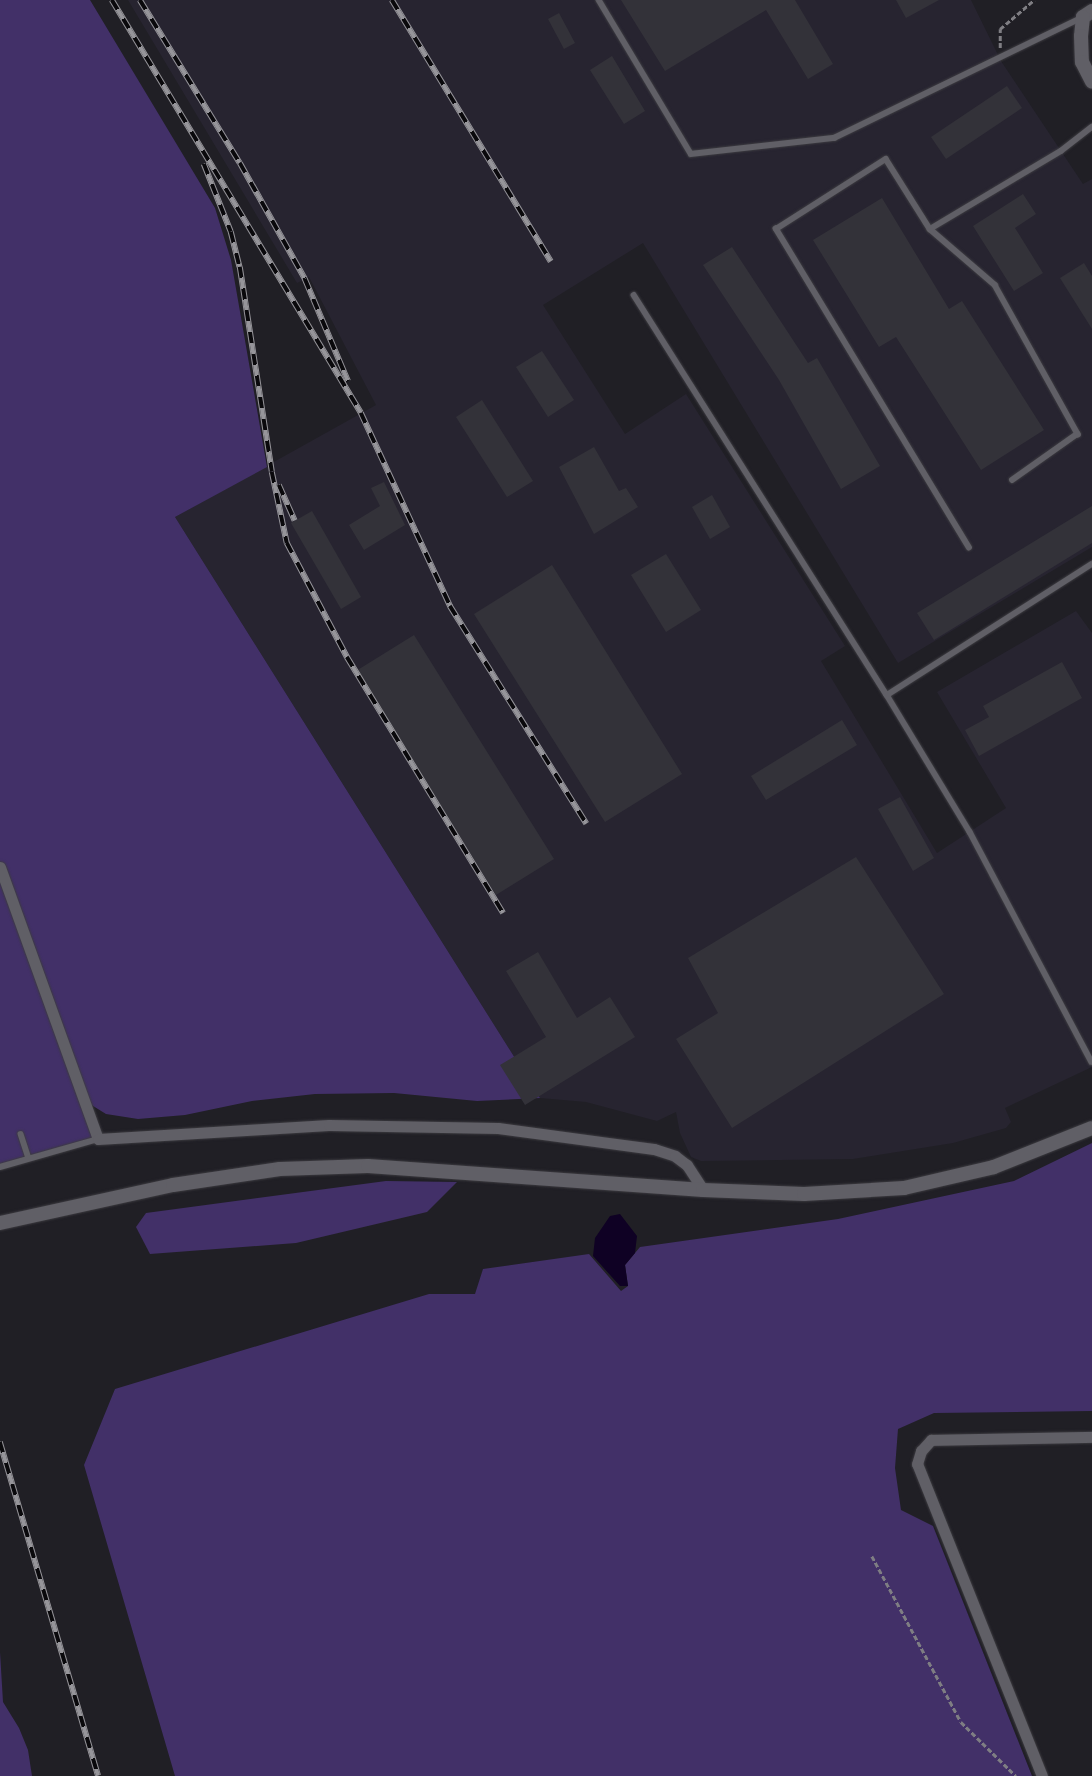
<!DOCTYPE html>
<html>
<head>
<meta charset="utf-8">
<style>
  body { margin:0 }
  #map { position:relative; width:1092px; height:1776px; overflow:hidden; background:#201f25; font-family:"IBM Plex Sans",sans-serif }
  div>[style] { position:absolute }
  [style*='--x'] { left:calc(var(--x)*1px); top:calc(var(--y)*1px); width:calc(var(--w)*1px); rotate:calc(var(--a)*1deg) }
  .built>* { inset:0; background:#272430 }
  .green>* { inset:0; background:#423068 }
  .water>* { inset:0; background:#0f0124 }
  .building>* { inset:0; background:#333239 }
  .path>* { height:2.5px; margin-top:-1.25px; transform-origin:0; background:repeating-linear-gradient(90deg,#7f7e83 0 5px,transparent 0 7.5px) }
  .roads { filter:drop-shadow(0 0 1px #3c3b40) drop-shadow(0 0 1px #3c3b40) }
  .service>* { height:5.5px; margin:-2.75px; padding:0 2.75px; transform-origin:2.75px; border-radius:2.75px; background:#605f66 }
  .minor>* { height:11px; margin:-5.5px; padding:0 5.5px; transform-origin:5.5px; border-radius:5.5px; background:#605f66 }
  .tertiary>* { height:14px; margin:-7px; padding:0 7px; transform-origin:7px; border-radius:7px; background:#605f66 }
  .rail>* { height:5.5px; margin-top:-2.75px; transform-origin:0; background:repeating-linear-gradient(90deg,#0a090c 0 11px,#96959a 0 22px); box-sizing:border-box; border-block:1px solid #96959a }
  span { translate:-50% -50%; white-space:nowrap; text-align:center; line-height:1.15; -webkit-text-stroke:5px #0a090c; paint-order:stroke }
</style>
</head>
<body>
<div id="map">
  <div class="built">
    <i style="clip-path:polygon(128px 0,971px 0,1001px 61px,1083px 184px,1092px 179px,1092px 547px,898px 663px,643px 243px,543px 305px,625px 434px,686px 394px,845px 646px,821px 661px,937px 853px,1006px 808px,937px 692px,1076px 611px,1092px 633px,1092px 1067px,1005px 1108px,1011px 1122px,1006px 1128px,953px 1143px,853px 1159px,701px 1161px,691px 1157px,680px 1133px,676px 1112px,657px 1121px,586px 1102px,540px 1098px,175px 517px,376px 405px,309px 277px,297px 283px)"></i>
  </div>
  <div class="green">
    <i style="clip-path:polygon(0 0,90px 0,215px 208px,231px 260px,267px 467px,175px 517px,540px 1098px,477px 1101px,394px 1093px,315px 1094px,252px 1101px,185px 1115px,138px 1119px,106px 1114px,85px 1101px,98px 1139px,0 1167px)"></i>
    <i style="clip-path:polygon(1092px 1143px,1092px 1411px,934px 1413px,898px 1429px,895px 1468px,901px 1510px,933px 1526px,1032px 1776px,175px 1776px,84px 1465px,115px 1389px,429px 1294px,475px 1294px,483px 1269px,589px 1254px,621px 1291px,628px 1286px,625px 1265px,640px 1247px,838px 1219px,1014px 1181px)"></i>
    <i style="clip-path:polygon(386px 1181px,457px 1182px,427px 1212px,296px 1243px,150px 1254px,136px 1227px,146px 1213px)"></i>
    <i style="clip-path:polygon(0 1652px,3px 1702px,19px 1728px,28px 1750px,32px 1776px,0 1776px)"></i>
  </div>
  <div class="water">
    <i style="clip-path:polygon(620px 1214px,637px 1236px,635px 1253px,625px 1265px,628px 1286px,620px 1286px,593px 1256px,595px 1238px,610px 1216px)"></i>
  </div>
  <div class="building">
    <i style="clip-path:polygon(621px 0,795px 0,833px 64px,808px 79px,766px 10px,665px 71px)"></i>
    <i style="clip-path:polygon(896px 0,939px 0,906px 18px)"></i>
    <i style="clip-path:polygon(559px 13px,575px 43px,564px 49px,548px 19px)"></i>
    <i style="clip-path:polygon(612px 56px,645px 111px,624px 124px,590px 70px)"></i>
    <i style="clip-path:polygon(1007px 86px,1022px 108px,946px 159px,931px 137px)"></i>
    <i style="clip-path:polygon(1023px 194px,1036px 214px,1015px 228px,1043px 273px,1014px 291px,973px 226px)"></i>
    <i style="clip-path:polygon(882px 198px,949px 309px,962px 301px,1044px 430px,981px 470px,896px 337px,879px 347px,813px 240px)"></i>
    <i style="clip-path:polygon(732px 247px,808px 363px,817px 358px,880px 466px,841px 489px,779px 380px,703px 265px)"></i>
    <i style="clip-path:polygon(1084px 263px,1092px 276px,1092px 329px,1060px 278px)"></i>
    <i style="clip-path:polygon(542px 351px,574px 400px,548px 417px,516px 367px)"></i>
    <i style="clip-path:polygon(482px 400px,533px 481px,507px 497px,456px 417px)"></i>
    <i style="clip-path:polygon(594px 447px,619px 491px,626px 488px,638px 507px,594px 534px,559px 467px)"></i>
    <i style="clip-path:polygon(384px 482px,405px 525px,364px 550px,349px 525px,380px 506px,371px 488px)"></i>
    <i style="clip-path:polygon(712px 495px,730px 527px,710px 539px,692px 507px)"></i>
    <i style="clip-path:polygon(1092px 506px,1092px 543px,934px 640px,917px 613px)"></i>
    <i style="clip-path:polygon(312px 511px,361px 597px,341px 609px,291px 523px)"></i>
    <i style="clip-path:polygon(666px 554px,701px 610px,666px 632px,631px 575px)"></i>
    <i style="clip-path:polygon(552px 565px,682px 774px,605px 822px,474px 614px)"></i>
    <i style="clip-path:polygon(414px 635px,554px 859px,496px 895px,356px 671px)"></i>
    <i style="clip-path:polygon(1062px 662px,1082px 698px,979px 756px,965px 730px,989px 717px,983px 706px)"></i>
    <i style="clip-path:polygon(842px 720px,857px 745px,766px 800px,751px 776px)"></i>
    <i style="clip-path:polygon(900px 797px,934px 858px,913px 871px,878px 809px)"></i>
    <i style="clip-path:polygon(856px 857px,944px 994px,732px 1128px,676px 1039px,718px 1013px,688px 958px)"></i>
    <i style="clip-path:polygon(538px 952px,577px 1018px,610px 997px,635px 1037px,525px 1105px,500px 1065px,546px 1037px,506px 971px)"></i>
  </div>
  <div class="path">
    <i style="--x:1000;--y:48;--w:19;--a:-90"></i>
    <i style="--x:1000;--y:29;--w:45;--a:-40.5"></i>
    <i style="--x:872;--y:1556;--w:188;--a:61.8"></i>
    <i style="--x:961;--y:1722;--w:77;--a:44.5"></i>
  </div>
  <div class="roads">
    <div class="service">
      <i style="--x:599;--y:0;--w:179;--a:59.1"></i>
      <i style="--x:691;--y:154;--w:144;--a:-6.4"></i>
      <i style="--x:834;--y:138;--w:275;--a:-25.9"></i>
      <i style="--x:930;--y:229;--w:152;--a:-30.8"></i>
      <i style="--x:1061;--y:151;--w:39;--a:-38"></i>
      <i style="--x:634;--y:295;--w:473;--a:57.7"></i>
      <i style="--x:887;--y:695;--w:160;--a:58.8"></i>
      <i style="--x:970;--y:832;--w:260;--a:62.1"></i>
      <i style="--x:969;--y:548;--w:373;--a:-121.2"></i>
      <i style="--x:776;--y:229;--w:130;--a:-32.5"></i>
      <i style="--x:886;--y:159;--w:83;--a:57.8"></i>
      <i style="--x:930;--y:229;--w:86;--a:40.7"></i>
      <i style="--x:995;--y:285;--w:171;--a:60.9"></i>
      <i style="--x:1078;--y:434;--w:80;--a:144.7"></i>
      <i style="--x:887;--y:695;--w:243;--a:-32.6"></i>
      <i style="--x:21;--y:1134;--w:25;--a:72"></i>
      <i style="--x:0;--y:1167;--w:102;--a:-15.9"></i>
    </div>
    <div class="minor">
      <i style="--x:0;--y:867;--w:289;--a:70.2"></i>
      <i style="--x:98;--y:1139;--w:231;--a:-3.5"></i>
      <i style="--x:329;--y:1125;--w:169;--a:1"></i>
      <i style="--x:498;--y:1128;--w:157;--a:7.7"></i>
      <i style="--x:654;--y:1149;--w:22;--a:18"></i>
      <i style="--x:675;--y:1156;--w:15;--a:37"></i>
      <i style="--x:687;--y:1165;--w:30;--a:57"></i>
      <i style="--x:1042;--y:1776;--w:336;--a:-111.8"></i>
      <i style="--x:917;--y:1464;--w:14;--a:-73"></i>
      <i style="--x:921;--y:1451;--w:15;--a:-48"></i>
      <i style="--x:931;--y:1440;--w:161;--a:-1.1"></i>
    </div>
    <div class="tertiary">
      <i style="--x:1092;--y:11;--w:11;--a:146"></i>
      <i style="--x:1083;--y:17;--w:19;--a:96"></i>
      <i style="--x:1081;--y:36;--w:26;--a:88"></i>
      <i style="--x:1082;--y:62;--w:22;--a:63"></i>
      <i style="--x:0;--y:1223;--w:177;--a:-12.4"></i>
      <i style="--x:173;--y:1185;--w:108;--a:-8.5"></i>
      <i style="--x:280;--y:1169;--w:88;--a:-2"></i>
      <i style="--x:368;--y:1166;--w:336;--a:4.1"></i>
      <i style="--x:703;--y:1190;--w:101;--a:2.3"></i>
      <i style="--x:804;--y:1194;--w:100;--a:-3.4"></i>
      <i style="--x:904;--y:1188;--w:92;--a:-13.1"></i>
      <i style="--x:994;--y:1167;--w:105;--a:-21.7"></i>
    </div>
  </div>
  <div class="rail">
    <i style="--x:112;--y:0;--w:482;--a:58.9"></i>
    <i style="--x:361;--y:413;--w:213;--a:65.2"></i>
    <i style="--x:450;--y:606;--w:257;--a:57.9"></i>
    <i style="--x:140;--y:0;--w:191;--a:58.5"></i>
    <i style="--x:240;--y:163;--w:133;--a:60.7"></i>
    <i style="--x:305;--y:279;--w:111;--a:67.1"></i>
    <i style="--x:392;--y:0;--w:306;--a:58.7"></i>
    <i style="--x:204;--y:164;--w:73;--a:68.3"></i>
    <i style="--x:231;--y:232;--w:36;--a:76"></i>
    <i style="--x:240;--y:267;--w:207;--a:81.1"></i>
    <i style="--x:272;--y:472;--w:73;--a:78.1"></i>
    <i style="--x:287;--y:543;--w:129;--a:62.2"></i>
    <i style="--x:347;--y:657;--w:300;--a:58.6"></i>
    <i style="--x:279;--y:485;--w:39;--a:66"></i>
    <i style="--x:0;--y:1442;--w:348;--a:73.6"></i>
  </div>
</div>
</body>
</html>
